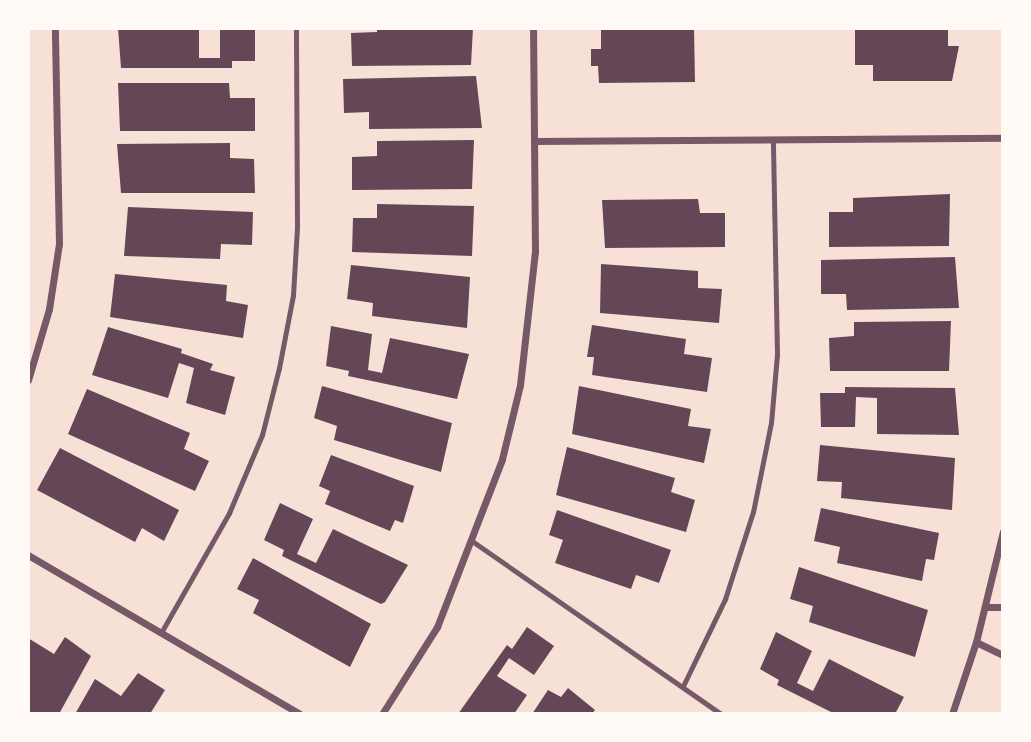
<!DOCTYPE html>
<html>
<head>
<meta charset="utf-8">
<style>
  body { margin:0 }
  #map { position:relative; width:1031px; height:742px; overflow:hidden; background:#f7e1d7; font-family:"PT Sans",sans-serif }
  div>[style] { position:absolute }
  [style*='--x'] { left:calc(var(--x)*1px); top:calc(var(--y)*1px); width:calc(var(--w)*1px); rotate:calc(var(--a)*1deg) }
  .building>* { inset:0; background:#644757 }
  .service>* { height:5px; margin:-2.5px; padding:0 2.5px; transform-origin:2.5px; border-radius:2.5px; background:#755966 }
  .minor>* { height:7px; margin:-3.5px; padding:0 3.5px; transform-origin:3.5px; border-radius:3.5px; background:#755966 }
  span { translate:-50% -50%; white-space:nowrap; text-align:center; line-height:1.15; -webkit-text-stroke:5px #fffaf5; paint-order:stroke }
  .frame { position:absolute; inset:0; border:30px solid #fffaf5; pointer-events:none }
</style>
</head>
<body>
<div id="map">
  <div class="building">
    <i style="clip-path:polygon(118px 28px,199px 28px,199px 58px,220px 58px,220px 30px,255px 29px,255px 61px,232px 61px,232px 68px,121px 68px)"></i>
    <i style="clip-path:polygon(377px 28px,473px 28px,471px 65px,352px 66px,351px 33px,377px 32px)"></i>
    <i style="clip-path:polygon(601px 28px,694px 28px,695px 82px,599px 83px,598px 66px,591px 66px,591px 49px,601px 49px)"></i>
    <i style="clip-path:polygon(855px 28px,948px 28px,948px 46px,959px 46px,952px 81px,873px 81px,873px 65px,855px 65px)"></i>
    <i style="clip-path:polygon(476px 76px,482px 128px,369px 129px,369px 112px,344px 113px,343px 79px)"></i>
    <i style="clip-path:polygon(118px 83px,229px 83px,230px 98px,255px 98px,255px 131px,120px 131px)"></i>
    <i style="clip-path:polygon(474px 140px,472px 189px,352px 190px,352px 157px,377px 156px,377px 141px)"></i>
    <i style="clip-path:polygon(230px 143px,230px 158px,254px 159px,255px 193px,121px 193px,117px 144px)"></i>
    <i style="clip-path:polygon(950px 194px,949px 246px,829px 247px,829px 212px,853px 212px,853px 198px)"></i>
    <i style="clip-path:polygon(698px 199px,700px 213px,725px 213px,725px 247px,605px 248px,602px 200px)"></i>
    <i style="clip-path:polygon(377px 204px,474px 206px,472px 256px,352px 252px,353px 218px,377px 218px)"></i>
    <i style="clip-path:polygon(128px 207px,253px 212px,252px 245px,221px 244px,220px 259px,124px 256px)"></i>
    <i style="clip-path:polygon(955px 257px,959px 308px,847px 310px,846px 294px,821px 294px,821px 260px)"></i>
    <i style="clip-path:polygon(601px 264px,698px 271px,698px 288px,722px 289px,719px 323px,600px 313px)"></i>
    <i style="clip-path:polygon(351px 265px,470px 277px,467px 328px,372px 316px,373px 303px,347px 299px)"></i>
    <i style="clip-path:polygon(115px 274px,227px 285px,226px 301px,248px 305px,243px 338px,110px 317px)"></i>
    <i style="clip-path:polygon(951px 321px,949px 371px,830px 371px,829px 338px,854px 336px,854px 322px)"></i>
    <i style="clip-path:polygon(592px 325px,686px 339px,684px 354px,712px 358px,707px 392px,592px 375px,594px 357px,587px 357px)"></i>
    <i style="clip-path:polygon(331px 326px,372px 334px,368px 370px,382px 373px,390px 338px,469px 354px,457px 399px,348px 376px,349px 371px,326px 366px)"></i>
    <i style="clip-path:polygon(108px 327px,182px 349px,181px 353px,213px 364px,210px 370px,235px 377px,225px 415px,186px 403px,194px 368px,179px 363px,168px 398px,92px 375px)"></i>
    <i style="clip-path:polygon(322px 386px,452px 423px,441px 472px,334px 440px,337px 426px,314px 418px)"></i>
    <i style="clip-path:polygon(579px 386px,691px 409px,688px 426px,711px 429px,704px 463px,572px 434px)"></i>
    <i style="clip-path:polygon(845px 387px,955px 388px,959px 435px,877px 434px,877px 398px,856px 397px,855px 427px,821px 427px,820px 393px,845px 393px)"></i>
    <i style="clip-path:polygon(87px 389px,190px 433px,184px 449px,209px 461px,195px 491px,68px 434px)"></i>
    <i style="clip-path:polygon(820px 445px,955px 458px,952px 510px,841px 498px,842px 482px,817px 481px)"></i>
    <i style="clip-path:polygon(567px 447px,675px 478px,671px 492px,695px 500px,686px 532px,556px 495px)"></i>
    <i style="clip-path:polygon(60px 448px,179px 510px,164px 541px,142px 528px,135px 542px,37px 490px)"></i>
    <i style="clip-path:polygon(331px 455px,414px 486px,403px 523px,395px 520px,390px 531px,325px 504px,330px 491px,319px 486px)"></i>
    <i style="clip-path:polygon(280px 503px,313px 519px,297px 554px,316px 563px,333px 529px,408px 565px,385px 602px,381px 604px,282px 556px,284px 550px,264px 540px)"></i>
    <i style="clip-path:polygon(821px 508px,939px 533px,934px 560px,926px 559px,922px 581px,837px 563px,840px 547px,814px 541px)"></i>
    <i style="clip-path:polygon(557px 510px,671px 550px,659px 583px,636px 575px,631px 589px,555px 563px,563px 540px,549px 535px)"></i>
    <i style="clip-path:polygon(253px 558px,371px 624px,350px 667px,253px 613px,259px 600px,237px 589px)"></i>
    <i style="clip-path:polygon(799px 567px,928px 610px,915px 657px,809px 622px,813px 606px,790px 599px)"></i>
    <i style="clip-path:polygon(527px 627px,554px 646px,534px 675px,509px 658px,497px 676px,527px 695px,514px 714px,458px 714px,507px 645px,512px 649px)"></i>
    <i style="clip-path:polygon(776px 632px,812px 651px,797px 683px,813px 691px,829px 659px,904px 697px,895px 714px,835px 714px,777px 685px,779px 680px,760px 669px)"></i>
    <i style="clip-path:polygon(65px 637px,91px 656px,59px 714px,28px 714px,28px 638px,54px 654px)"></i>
    <i style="clip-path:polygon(138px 673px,165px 690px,150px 714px,75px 714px,95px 679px,121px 696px)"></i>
    <i style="clip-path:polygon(568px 688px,595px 710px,592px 714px,532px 714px,548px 690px,561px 697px)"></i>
  </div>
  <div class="service">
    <i style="--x:472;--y:541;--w:303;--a:34.8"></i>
    <i style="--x:162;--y:631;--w:136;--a:-60.4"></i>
    <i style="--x:229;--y:513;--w:85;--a:-67.1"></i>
    <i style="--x:262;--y:435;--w:69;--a:-75.8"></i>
    <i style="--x:279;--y:368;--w:74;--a:-79.1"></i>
    <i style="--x:293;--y:295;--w:68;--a:-86.6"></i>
    <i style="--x:297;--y:227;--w:199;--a:-90.3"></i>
    <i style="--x:683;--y:686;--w:97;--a:-64.2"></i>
    <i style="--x:725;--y:599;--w:91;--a:-72.2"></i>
    <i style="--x:753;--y:512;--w:91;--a:-78.6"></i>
    <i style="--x:771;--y:423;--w:69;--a:-85"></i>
    <i style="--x:777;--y:354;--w:213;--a:-91.1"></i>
  </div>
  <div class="minor">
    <i style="--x:534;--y:141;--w:469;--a:-0.4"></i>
    <i style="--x:28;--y:380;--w:74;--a:-73.5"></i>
    <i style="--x:49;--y:309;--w:66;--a:-81.3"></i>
    <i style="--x:59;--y:244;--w:216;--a:-91.1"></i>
    <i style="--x:28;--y:555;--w:315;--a:30.3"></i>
    <i style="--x:985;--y:607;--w:18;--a:0"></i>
    <i style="--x:976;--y:642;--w:30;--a:26"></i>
    <i style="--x:382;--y:714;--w:103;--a:-57.7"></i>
    <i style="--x:437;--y:627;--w:180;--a:-68.8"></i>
    <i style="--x:502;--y:459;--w:76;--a:-76.3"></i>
    <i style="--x:520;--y:385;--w:134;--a:-83.6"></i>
    <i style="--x:535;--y:252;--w:224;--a:-90.5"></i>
    <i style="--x:952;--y:714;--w:76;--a:-71.6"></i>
    <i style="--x:976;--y:642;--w:114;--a:-76.3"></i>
  </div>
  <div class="frame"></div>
</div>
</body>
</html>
